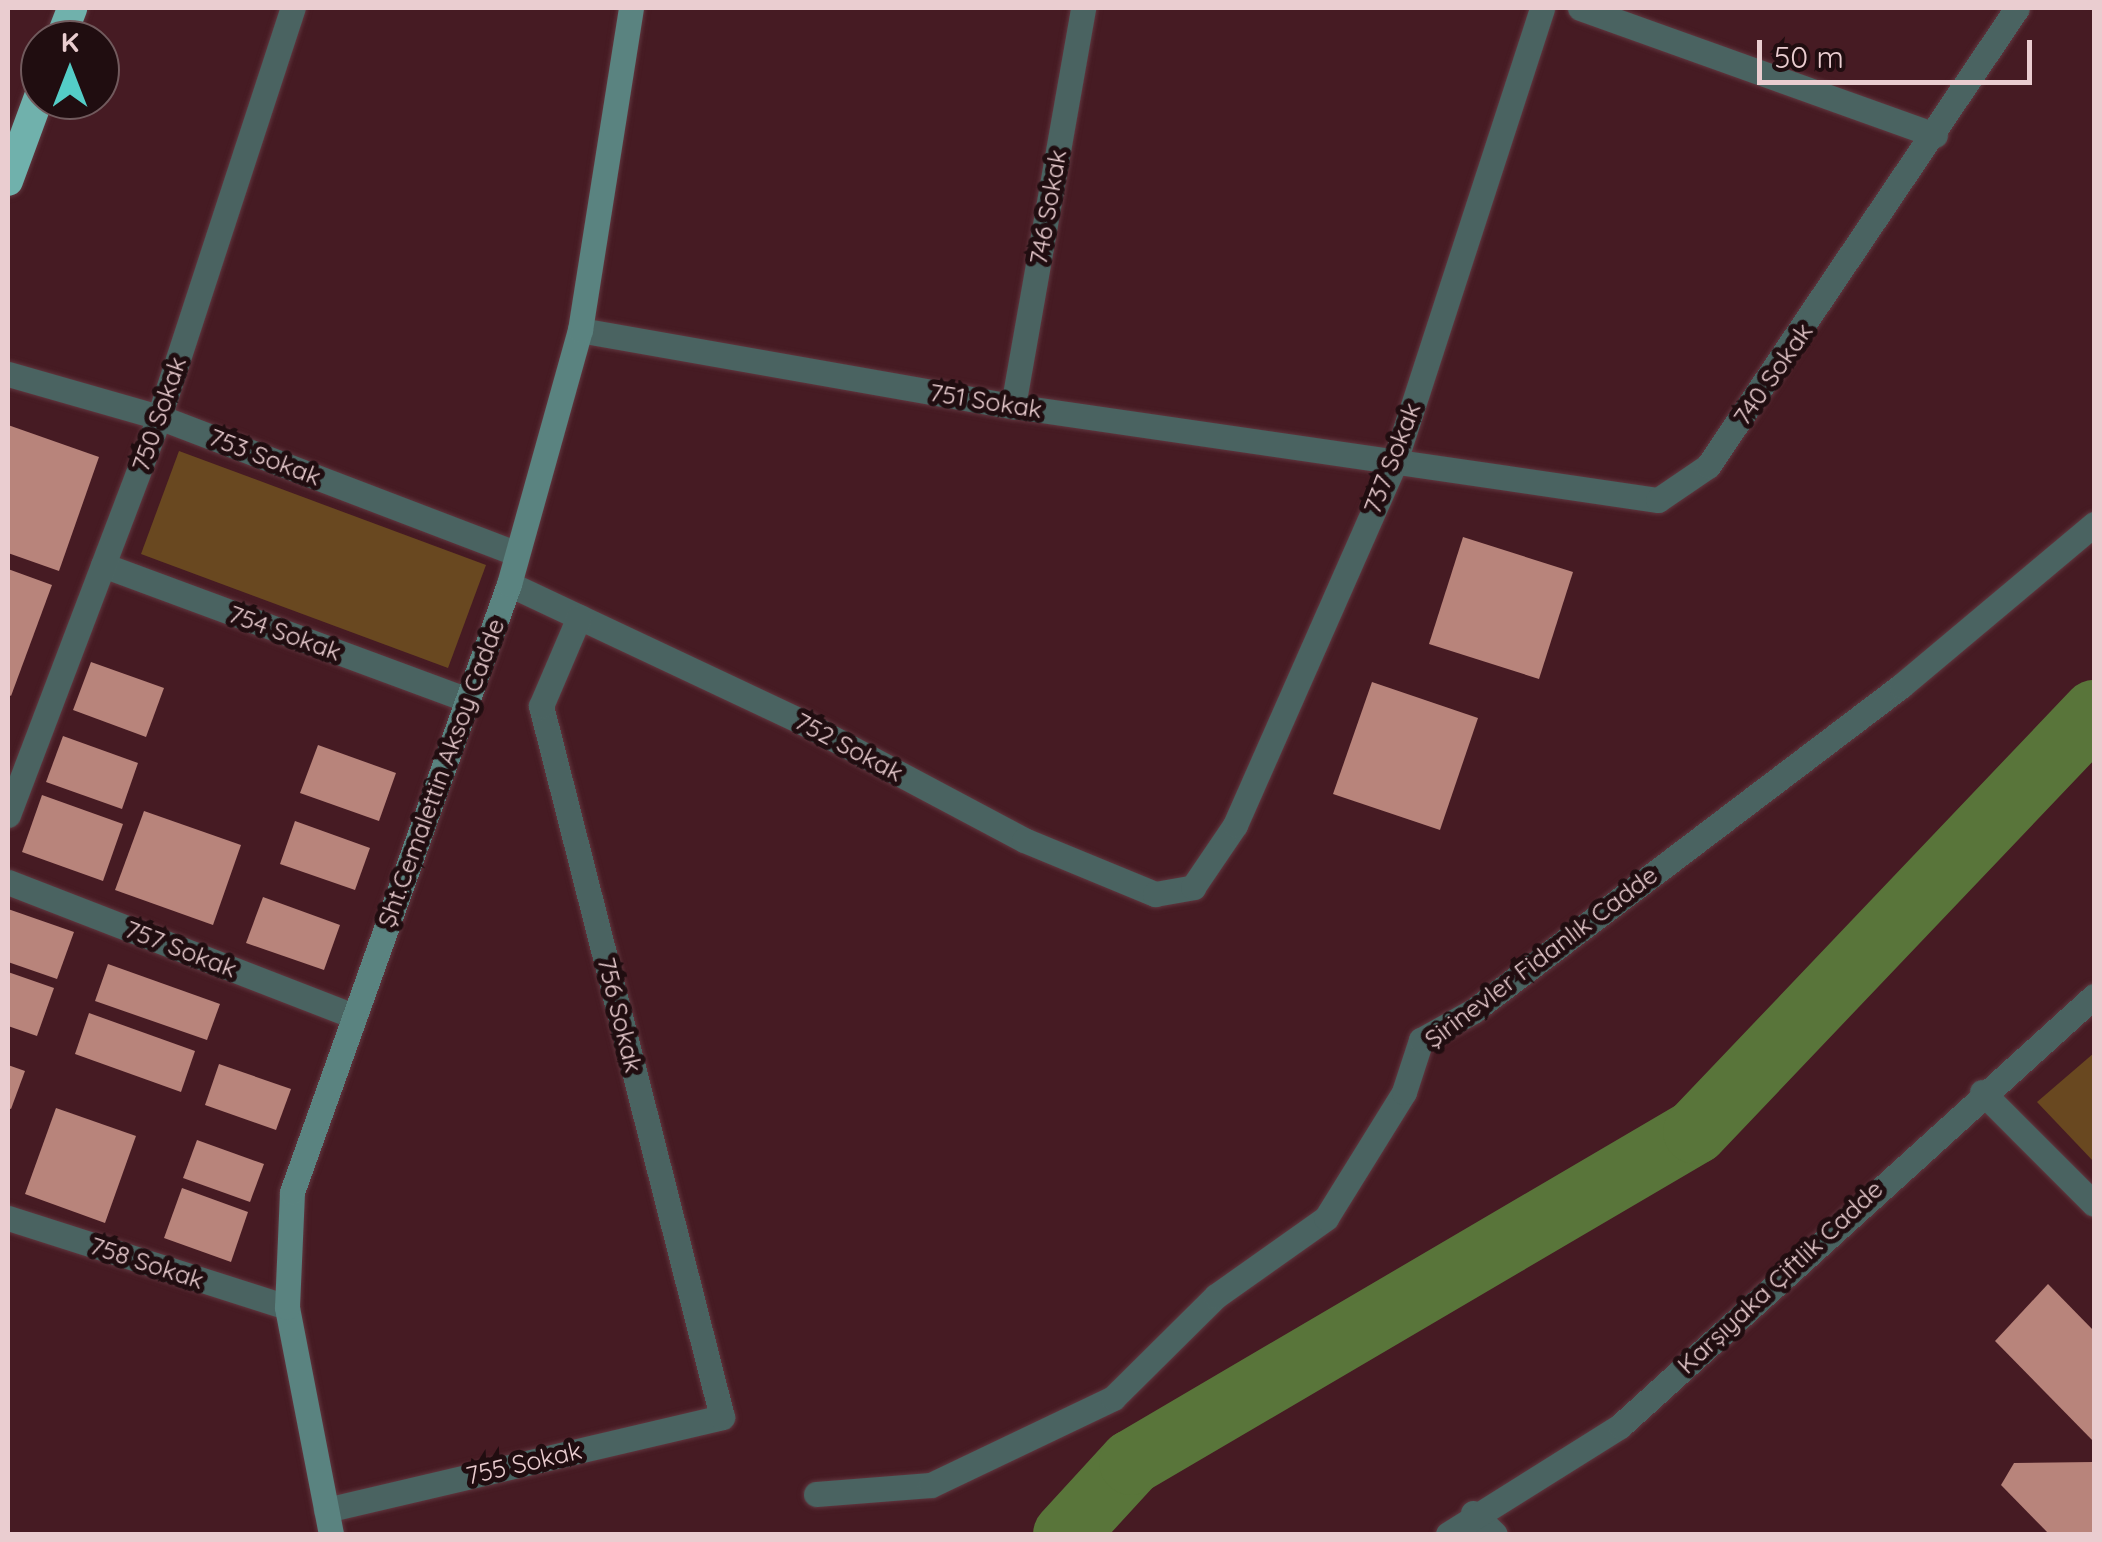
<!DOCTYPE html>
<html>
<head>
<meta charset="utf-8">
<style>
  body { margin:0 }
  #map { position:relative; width:2102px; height:1542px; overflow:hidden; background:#461b23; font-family:Quicksand,sans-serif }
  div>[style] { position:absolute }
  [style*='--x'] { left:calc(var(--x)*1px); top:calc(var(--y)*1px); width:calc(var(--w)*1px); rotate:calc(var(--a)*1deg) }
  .green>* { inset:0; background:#694820 }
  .river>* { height:65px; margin:-32.5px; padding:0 32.5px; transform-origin:32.5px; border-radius:32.5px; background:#59753a }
  .building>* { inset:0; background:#b8847b }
  .roads { filter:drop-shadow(0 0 2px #60373f) drop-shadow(0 0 2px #60373f) }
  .street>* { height:25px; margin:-12.5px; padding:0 12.5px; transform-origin:12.5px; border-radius:12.5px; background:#4a6361 }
  .secondary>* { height:25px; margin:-12.5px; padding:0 12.5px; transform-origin:12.5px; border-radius:12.5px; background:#5a8380 }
  .highway>* { height:30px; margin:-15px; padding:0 15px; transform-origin:15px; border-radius:15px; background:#70b1ac }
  span { translate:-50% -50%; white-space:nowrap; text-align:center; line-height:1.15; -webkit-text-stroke:10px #200d10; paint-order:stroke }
  .street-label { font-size:25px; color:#eacdd0 }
  .frame { position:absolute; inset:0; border:10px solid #eacdd0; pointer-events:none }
  .north { position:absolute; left:20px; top:20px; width:100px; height:100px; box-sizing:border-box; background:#200d10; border:2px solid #715a5d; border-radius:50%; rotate:0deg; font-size:28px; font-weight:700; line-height:40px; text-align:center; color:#eacdd0 }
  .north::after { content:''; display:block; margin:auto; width:35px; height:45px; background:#54cdc7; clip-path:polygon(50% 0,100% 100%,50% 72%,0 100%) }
  .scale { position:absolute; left:1757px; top:40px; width:275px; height:45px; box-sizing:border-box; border:5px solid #eacdd0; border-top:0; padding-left:12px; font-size:30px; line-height:35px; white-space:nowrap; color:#eacdd0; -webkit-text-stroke:8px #200d10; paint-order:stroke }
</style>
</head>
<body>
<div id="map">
  <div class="green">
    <i style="clip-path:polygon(179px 451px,486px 565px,448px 668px,141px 554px)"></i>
    <i style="clip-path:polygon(2094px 1053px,2094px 1162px,2037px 1102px)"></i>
  </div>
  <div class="river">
    <i style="--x:1065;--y:1534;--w:98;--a:-47.5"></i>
    <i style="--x:1131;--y:1462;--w:654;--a:-30.41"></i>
    <i style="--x:1695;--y:1131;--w:579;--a:-46.4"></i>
  </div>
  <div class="building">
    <i style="clip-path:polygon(8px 425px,99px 457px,59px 571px,8px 553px)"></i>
    <i style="clip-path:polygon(1463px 537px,1573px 572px,1539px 679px,1429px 644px)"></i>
    <i style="clip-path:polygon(8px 569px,52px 585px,11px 696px,8px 694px)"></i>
    <i style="clip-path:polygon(91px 662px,164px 688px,146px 737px,73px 710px)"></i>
    <i style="clip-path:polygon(1372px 682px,1478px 718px,1440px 830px,1333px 794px)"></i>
    <i style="clip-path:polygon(63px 736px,138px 763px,122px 809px,46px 782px)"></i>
    <i style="clip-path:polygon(318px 745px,396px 773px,379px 821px,300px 793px)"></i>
    <i style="clip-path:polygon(42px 795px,123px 824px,103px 881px,22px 852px)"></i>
    <i style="clip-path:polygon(144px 811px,241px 845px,213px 925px,115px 890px)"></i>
    <i style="clip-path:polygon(295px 821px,370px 848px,355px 890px,280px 864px)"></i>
    <i style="clip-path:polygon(263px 897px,340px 925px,324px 970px,246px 943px)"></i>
    <i style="clip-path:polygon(8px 909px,74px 932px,57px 979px,8px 962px)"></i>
    <i style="clip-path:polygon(108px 964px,220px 1004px,207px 1040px,95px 1001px)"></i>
    <i style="clip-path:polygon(8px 972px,54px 988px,37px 1036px,8px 1026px)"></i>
    <i style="clip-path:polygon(89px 1013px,195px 1051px,181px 1092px,75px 1054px)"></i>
    <i style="clip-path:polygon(219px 1064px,291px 1089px,276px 1130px,205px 1105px)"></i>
    <i style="clip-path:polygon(8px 1065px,25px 1071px,11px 1109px,8px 1108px)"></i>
    <i style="clip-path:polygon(56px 1108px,136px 1136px,105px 1223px,25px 1194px)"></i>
    <i style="clip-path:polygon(197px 1140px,264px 1164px,250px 1202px,183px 1178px)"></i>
    <i style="clip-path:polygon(182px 1188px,248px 1212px,231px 1262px,164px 1238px)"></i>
    <i style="clip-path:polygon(2048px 1284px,2094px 1331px,2094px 1442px,1995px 1341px)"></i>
    <i style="clip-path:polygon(2094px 1462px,2094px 1534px,2049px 1534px,2001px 1485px,2014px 1463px)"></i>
  </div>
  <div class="roads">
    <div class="street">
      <i style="--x:1580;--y:8;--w:377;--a:19.7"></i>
      <i style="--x:580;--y:330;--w:440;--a:10"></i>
      <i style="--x:1013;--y:406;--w:652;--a:8.29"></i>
      <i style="--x:1658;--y:500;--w:60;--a:-34.2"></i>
      <i style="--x:1708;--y:466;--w:552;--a:-55.99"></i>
      <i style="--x:8;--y:374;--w:157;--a:15.9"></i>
      <i style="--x:159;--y:417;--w:383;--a:20.9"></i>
      <i style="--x:1013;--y:406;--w:404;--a:-80"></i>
      <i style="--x:103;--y:565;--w:388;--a:20.3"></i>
      <i style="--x:509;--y:584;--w:326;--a:25.2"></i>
      <i style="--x:804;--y:723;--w:249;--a:28"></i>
      <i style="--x:1024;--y:840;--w:142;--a:22.4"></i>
      <i style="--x:1155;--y:894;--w:39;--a:-10"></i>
      <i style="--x:1193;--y:887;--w:75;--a:-55.9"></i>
      <i style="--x:1235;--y:825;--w:394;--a:-66.2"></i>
      <i style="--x:1394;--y:464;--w:479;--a:-72"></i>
      <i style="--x:8;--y:815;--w:426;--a:-69.2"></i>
      <i style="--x:159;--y:417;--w:430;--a:-71.9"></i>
      <i style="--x:8;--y:882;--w:371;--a:21.2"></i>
      <i style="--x:1982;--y:1092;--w:158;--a:45"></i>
      <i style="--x:8;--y:1218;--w:293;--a:17.7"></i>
      <i style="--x:816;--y:1494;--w:115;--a:-4.5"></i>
      <i style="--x:931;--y:1485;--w:202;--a:-25.5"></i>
      <i style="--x:1113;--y:1398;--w:145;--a:-44.7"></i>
      <i style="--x:1216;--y:1296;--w:135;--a:-35.3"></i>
      <i style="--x:1326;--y:1218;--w:148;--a:-58.2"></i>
      <i style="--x:1404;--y:1092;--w:55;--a:-71.9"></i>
      <i style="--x:1421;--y:1040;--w:60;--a:-29.1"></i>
      <i style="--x:1473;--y:1011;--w:537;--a:-37.21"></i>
      <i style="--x:1901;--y:686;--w:252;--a:-40"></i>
      <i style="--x:326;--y:1510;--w:407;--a:-13.2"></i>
      <i style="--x:722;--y:1417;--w:734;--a:-104.28"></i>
      <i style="--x:541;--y:706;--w:97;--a:-66.9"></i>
      <i style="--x:1473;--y:1513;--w:30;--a:44"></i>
      <i style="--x:1448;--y:1534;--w:203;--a:-32.1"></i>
      <i style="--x:1620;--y:1426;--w:640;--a:-42.21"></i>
    </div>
    <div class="secondary">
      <i style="--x:331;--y:1534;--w:231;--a:-101"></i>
      <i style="--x:287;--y:1307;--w:115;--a:-87.5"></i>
      <i style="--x:292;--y:1192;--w:646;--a:-70.36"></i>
      <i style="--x:509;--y:584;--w:264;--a:-74.4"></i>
      <i style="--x:580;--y:330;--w:326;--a:-81"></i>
    </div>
    <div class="highway">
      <i style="--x:60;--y:40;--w:34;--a:-69"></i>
      <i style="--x:8;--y:181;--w:93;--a:-69.8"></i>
    </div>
  </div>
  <div class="street-label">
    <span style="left:1048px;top:207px;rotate:-80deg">746 Sokak</span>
    <span style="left:1773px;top:374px;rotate:-55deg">740 Sokak</span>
    <span style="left:986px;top:401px;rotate:9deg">751 Sokak</span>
    <span style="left:159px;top:414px;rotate:-71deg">750 Sokak</span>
    <span style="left:265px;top:457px;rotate:21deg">753 Sokak</span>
    <span style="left:1392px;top:458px;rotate:-69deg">737 Sokak</span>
    <span style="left:285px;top:633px;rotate:20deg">754 Sokak</span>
    <span style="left:849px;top:747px;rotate:28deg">752 Sokak</span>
    <span style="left:441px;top:773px;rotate:-70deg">Şht.Cemalettin Aksoy Cadde</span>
    <span style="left:181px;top:949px;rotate:21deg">757 Sokak</span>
    <span style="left:1541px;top:957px;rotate:-37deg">Şirinevler Fidanlık Cadde</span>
    <span style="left:620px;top:1015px;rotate:76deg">756 Sokak</span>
    <span style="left:147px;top:1263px;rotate:18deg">758 Sokak</span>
    <span style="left:1780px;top:1277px;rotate:-43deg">Karşıyaka Çiftlik Cadde</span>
    <span style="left:524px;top:1463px;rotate:-13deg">755 Sokak</span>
  </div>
  <div class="frame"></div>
  <div class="north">K</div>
  <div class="scale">50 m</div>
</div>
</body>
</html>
